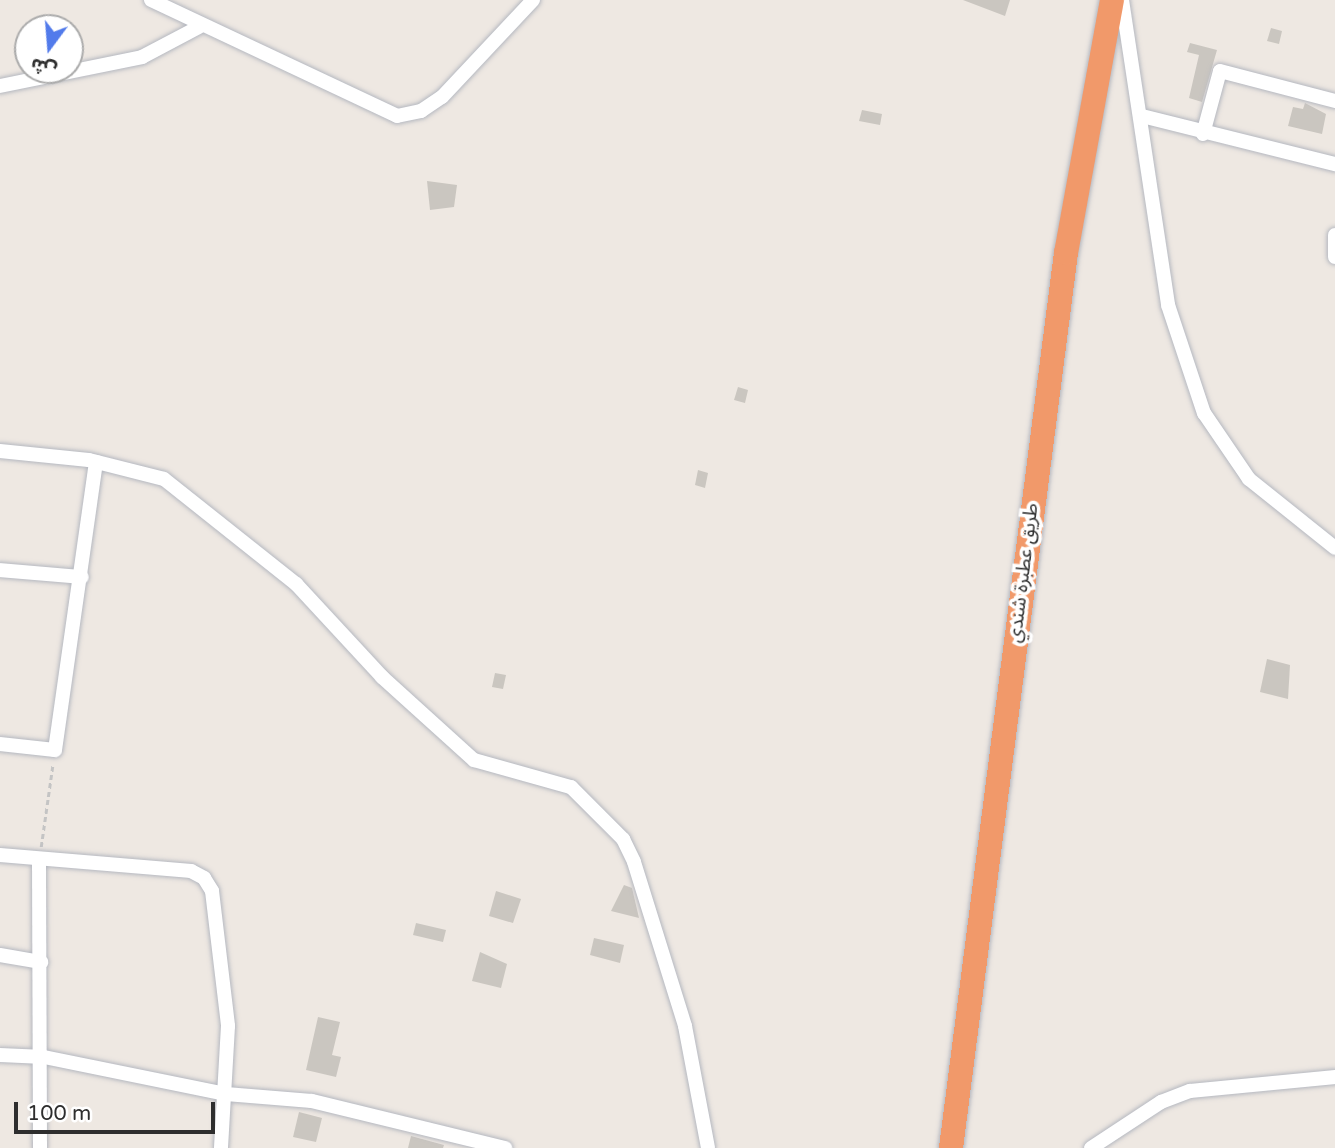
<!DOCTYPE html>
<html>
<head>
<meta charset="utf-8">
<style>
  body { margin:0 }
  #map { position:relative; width:1335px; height:1148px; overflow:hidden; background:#eee8e2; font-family:"Varela Round","Noto Sans Arabic",sans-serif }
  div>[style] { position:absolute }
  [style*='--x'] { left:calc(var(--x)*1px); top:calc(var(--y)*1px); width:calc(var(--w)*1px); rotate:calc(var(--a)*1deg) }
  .building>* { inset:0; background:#cac6c0 }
  .path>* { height:2.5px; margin-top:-1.25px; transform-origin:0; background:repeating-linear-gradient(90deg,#c4c4c4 0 5px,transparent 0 8.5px) }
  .roads { filter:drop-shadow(0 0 2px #b5b8c0) drop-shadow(0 0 2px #b5b8c0) }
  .street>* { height:14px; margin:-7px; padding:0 7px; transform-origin:7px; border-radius:7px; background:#fff }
  .highway>* { height:24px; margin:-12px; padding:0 12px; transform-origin:12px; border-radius:12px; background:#f1996a }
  span { translate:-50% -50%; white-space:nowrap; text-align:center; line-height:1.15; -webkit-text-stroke:7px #fff; paint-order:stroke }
  .street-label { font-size:19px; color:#2e2e2e }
  .north { position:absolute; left:14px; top:14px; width:70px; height:70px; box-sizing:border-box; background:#fff; border:2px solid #ababab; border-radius:50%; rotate:196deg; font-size:19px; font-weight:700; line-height:28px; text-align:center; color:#2e2e2e }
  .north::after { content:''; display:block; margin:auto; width:24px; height:32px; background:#527beb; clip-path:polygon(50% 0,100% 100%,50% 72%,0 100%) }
  .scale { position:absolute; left:14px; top:1102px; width:201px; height:32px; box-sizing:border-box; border:4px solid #2e2e2e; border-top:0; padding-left:9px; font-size:21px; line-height:24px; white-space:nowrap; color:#2e2e2e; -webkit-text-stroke:5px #fff; paint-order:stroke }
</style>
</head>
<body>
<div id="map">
  <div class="building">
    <i style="clip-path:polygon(963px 0,1010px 0,1005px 16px)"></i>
    <i style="clip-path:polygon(1271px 28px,1282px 31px,1279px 44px,1267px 41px)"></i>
    <i style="clip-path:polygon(1190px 43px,1217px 50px,1202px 102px,1189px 98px,1199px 55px,1187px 52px)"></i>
    <i style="clip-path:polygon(1305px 103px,1326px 114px,1322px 134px,1288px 126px,1293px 107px,1303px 109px)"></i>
    <i style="clip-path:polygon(862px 110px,882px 114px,880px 125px,859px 121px)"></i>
    <i style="clip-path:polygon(427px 181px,457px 185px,454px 207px,430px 210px)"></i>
    <i style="clip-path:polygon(738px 387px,748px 390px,745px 403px,734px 400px)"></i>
    <i style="clip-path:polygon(698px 470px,708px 473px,705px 488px,695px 485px)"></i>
    <i style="clip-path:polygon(1267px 659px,1290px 665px,1288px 699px,1260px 692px)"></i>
    <i style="clip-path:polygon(495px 673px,506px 675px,503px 689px,492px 687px)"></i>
    <i style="clip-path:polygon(624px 885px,632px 888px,639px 918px,611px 911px)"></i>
    <i style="clip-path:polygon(496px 891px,521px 899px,513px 923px,489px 916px)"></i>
    <i style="clip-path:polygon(416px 923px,446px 930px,443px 942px,413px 935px)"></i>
    <i style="clip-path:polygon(594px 938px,624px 945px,620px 963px,590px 955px)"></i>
    <i style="clip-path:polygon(480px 952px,507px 964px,501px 988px,472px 981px)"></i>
    <i style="clip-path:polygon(318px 1017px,340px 1022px,332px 1055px,341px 1057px,336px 1077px,306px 1070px)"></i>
    <i style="clip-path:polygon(299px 1112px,322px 1118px,316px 1142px,293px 1137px)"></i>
    <i style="clip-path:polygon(411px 1136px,444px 1145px,443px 1148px,408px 1148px)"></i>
  </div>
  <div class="path">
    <i style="--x:41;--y:847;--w:85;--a:-81.9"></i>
  </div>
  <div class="roads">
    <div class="street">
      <i style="--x:151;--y:0;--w:272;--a:25.2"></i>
      <i style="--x:397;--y:116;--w:25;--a:-12"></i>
      <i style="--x:421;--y:111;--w:25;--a:-34"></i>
      <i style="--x:442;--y:97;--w:133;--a:-46.8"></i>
      <i style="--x:1122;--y:0;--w:308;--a:81.4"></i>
      <i style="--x:1168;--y:305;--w:114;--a:71.6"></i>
      <i style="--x:1204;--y:413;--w:80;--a:55.7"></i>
      <i style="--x:1249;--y:479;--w:110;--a:38.7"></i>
      <i style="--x:0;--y:86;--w:145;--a:-11.5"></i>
      <i style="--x:142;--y:57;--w:64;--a:-27.8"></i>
      <i style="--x:1142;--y:116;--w:199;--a:14"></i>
      <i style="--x:1203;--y:134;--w:65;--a:-74.9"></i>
      <i style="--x:1220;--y:71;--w:119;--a:14.6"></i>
      <i style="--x:1335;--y:235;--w:22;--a:90"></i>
      <i style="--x:0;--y:451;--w:89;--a:5.8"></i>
      <i style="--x:89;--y:460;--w:77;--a:14.2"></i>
      <i style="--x:164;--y:479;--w:169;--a:38.5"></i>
      <i style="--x:296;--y:584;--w:127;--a:47.2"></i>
      <i style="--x:382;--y:677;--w:124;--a:42.1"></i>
      <i style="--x:474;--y:760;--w:101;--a:15.6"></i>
      <i style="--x:571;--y:787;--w:74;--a:45"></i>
      <i style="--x:623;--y:839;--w:25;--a:64"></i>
      <i style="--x:634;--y:862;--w:172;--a:72.7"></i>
      <i style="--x:685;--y:1026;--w:124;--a:79.3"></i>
      <i style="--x:0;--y:570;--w:82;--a:4.9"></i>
      <i style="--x:0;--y:744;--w:55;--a:6.2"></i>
      <i style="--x:55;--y:750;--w:291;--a:-81.9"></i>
      <i style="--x:0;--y:855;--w:192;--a:4.8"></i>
      <i style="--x:191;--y:871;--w:15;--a:28"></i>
      <i style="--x:204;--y:878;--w:15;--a:58"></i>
      <i style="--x:212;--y:891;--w:136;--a:83.2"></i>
      <i style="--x:228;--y:1026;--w:122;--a:93.3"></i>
      <i style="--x:39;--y:861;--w:287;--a:89.8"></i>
      <i style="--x:0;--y:955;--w:42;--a:9.7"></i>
      <i style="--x:0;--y:1055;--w:44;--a:2.6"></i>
      <i style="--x:44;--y:1057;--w:186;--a:11.5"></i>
      <i style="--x:226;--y:1094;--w:86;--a:4.7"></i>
      <i style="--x:312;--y:1101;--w:199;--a:13.7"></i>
      <i style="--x:1091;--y:1148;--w:84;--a:-33.3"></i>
      <i style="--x:1161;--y:1102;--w:31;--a:-21"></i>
      <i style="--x:1190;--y:1091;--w:146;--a:-5.5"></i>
    </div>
    <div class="highway">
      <i style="--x:951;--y:1148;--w:902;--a:-82.68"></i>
      <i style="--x:1066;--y:253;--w:257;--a:-79.7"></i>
    </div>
  </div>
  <div class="street-label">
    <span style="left:1024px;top:573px;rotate:-83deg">طريق عطبرة شندي</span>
  </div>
  <div class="north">ش</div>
  <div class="scale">100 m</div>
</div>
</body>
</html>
